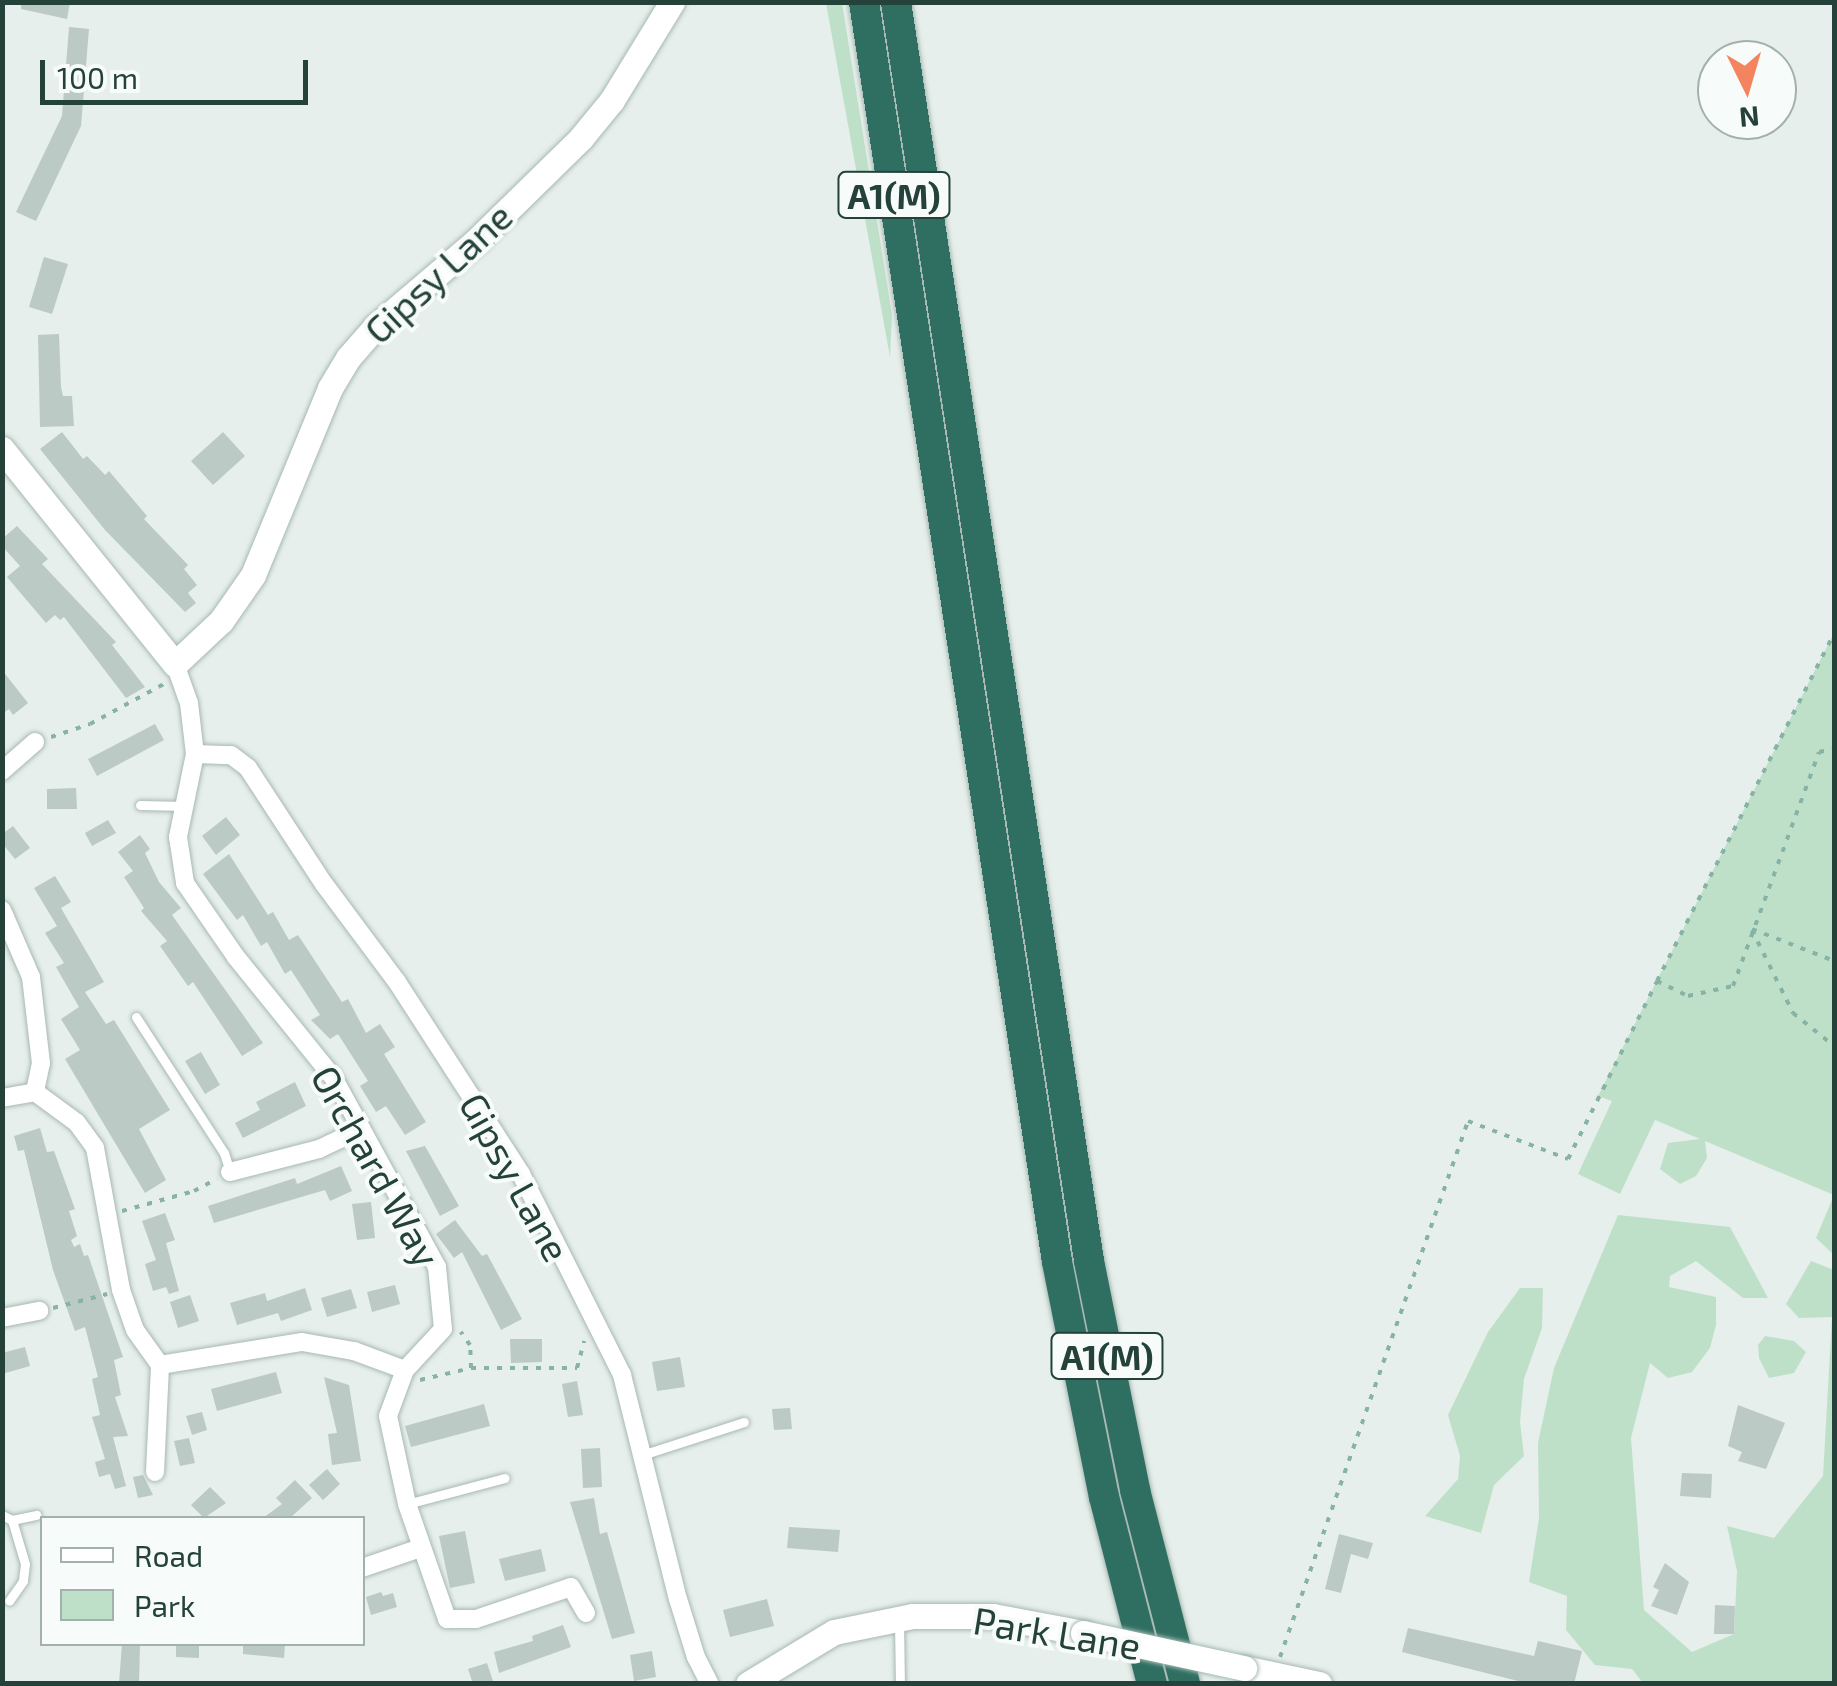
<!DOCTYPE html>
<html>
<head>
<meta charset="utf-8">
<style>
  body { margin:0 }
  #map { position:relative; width:1837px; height:1686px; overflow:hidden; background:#e6efeb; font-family:"Exo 2",sans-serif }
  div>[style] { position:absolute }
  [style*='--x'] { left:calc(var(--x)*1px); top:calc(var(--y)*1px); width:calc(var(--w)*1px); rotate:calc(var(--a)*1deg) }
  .green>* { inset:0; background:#bfe0c8 }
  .building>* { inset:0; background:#bbcac4 }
  .path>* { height:4px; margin-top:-2px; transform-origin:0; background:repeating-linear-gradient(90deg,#86b3a5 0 5px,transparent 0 13px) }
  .roads { filter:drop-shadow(0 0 2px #a8b8b2) drop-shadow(0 0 2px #a8b8b2) }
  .lane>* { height:9px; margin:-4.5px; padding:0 4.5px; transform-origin:4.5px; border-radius:4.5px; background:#fff }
  .street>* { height:18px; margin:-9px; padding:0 9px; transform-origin:9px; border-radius:9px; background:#fff }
  .secondary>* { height:25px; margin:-12.5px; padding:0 12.5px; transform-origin:12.5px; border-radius:12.5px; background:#fff }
  .highway>* { height:30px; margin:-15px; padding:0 15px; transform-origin:15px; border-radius:15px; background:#2f6f62 }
  .bridges { filter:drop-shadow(0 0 2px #a4bbb3) drop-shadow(0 0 2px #a4bbb3) }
  .secondary-bridge>* { height:25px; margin:-12.5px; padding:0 12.5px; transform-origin:12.5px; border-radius:12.5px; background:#fff }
  span { translate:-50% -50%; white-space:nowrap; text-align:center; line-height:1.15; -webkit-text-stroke:8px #f7fbf9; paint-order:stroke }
  .shield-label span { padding:2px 8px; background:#f7fbf9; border:2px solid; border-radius:8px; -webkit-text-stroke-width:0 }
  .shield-label { font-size:35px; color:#24423a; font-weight:700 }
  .street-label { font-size:38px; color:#24423a }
  .frame { position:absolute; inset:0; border:5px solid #24423a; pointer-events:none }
  .legend { position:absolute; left:40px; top:1516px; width:325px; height:130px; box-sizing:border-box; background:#f7fbf9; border:2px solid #a3b1ad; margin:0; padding:12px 18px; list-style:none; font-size:30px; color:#24423a }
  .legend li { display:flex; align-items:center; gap:20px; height:50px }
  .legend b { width:50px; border:2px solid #a3b1ad }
  .north { position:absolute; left:1697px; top:40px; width:100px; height:100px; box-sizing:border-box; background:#f7fbf9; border:2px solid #a3b1ad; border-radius:50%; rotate:175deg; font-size:28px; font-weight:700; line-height:40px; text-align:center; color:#24423a }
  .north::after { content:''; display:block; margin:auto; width:35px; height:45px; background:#f4845f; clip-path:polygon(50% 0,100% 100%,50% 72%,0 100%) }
  .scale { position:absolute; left:40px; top:60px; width:268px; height:45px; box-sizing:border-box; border:5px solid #24423a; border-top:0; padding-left:12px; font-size:30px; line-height:35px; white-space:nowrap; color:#24423a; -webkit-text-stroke:8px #f7fbf9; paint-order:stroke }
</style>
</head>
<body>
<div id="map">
  <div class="green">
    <i style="clip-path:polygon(826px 3px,842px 3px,892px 315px,890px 357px)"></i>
    <i style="clip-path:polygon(1834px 633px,1834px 1255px,1816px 1238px,1834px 1195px,1705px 1141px,1707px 1158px,1696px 1176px,1680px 1184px,1660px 1169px,1668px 1143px,1700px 1139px,1655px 1120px,1620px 1194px,1578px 1174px,1612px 1101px,1598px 1096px)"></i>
    <i style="clip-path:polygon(1618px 1215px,1730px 1227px,1768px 1298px,1743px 1298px,1696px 1261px,1670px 1276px,1669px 1287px,1716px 1297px,1716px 1325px,1710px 1348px,1692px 1372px,1668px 1378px,1650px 1363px,1631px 1438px,1644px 1610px,1692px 1652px,1734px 1634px,1737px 1571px,1727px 1526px,1774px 1538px,1823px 1476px,1832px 1317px,1799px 1318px,1786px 1304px,1811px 1261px,1834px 1270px,1834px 1683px,1643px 1683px,1632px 1669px,1595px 1665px,1566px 1630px,1567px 1596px,1529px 1582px,1539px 1518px,1538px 1443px,1554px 1368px)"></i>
    <i style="clip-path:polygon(1520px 1288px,1543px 1288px,1542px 1328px,1524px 1379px,1520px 1422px,1524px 1456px,1494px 1485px,1481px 1533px,1425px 1516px,1458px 1479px,1460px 1456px,1448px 1415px,1488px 1332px)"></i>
    <i style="clip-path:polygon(1765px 1336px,1794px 1341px,1806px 1352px,1794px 1373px,1769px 1378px,1759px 1358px,1758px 1345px)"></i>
  </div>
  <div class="building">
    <i style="clip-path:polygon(21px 2px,70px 2px,67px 19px,21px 9px)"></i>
    <i style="clip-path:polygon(69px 27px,89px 29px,81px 126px,36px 221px,16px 212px,62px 116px)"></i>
    <i style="clip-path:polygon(44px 257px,68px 264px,52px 314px,29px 307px)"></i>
    <i style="clip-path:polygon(59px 334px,61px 387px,63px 396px,72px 396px,74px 426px,40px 427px,38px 335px)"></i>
    <i style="clip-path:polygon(62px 432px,83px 459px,87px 456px,105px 475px,109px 471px,147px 516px,144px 519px,188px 565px,184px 569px,197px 585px,188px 593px,196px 603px,185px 612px,105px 530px,40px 449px)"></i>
    <i style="clip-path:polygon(223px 432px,245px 456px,213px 485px,191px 461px)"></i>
    <i style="clip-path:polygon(17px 526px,48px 559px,42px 564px,116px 642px,112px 645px,145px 687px,126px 698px,64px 617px,60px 620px,55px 615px,46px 623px,7px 577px,20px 566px,2px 546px,2px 539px)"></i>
    <i style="clip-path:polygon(2px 670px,28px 703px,13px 715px,9px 709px,2px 714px)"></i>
    <i style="clip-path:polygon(155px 724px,164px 740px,97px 776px,88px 759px)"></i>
    <i style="clip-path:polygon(76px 788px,77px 809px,47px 809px,47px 789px)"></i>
    <i style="clip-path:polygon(226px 817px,240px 835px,216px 855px,202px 836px)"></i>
    <i style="clip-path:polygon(108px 820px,116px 833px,92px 846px,85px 833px)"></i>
    <i style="clip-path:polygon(13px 826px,30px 848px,15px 859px,2px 843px,2px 834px)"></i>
    <i style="clip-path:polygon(140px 835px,150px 849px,145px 853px,159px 882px,181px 908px,172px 915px,263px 1043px,242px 1056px,193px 982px,188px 986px,160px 946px,167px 941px,141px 911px,144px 908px,124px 877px,133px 871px,118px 852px)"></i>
    <i style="clip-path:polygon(229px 854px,268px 915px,273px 912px,289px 940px,298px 935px,342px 1002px,348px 999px,366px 1033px,380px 1024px,395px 1047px,384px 1054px,426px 1122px,405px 1135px,386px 1106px,376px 1112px,360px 1086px,368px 1081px,338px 1034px,330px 1039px,311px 1020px,320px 1015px,291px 970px,285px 974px,267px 942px,261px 946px,243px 915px,237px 920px,203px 874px)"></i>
    <i style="clip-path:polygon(55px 876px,71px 902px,61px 908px,104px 982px,85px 992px,106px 1024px,114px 1020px,170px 1110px,139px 1129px,166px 1180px,145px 1193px,65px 1059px,80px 1050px,61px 1019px,79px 1007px,56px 967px,64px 963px,45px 933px,57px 926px,34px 888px)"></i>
    <i style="clip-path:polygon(201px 1052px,220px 1085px,205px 1094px,185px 1061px)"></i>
    <i style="clip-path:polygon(295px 1082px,306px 1106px,243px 1138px,235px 1123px,260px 1110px,256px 1102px)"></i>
    <i style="clip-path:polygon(40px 1128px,47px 1152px,54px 1151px,75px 1209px,69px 1211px,77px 1236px,71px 1240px,74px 1247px,80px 1244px,84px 1256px,88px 1255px,123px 1357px,114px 1360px,121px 1395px,115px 1397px,128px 1436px,113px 1437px,126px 1486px,115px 1489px,110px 1474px,99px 1477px,95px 1462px,105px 1459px,92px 1417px,100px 1415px,92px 1379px,98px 1377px,85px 1327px,75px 1331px,53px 1270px,24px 1150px,18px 1151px,14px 1136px)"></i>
    <i style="clip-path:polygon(425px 1146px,459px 1206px,440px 1216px,406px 1151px)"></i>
    <i style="clip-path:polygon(341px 1166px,352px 1191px,330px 1201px,325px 1190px,214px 1223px,208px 1206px,295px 1178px,297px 1184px)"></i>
    <i style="clip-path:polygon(371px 1202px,375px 1238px,357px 1240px,352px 1204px)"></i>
    <i style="clip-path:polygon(165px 1213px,175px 1240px,166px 1243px,179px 1291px,169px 1294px,166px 1287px,153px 1291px,145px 1264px,156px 1260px,142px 1221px)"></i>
    <i style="clip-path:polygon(455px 1220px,482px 1256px,487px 1254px,522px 1319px,501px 1330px,462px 1252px,454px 1258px,436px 1234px)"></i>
    <i style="clip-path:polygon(395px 1285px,400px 1304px,372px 1312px,367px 1292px)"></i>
    <i style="clip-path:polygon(305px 1288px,312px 1310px,281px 1321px,278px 1313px,237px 1325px,230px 1303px,265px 1293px,267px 1301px)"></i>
    <i style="clip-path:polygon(351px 1289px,357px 1308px,327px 1317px,321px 1298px)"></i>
    <i style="clip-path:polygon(190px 1295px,199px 1321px,178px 1328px,170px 1302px)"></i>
    <i style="clip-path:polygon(510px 1339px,542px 1339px,542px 1362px,511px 1363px)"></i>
    <i style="clip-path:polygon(25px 1347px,30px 1366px,2px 1374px,2px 1353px)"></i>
    <i style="clip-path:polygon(680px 1357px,685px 1387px,657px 1391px,652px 1362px)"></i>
    <i style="clip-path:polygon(276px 1372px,282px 1393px,217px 1411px,211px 1389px)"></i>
    <i style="clip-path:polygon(324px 1377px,349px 1385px,361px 1461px,332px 1465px,328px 1434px,337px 1433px)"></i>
    <i style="clip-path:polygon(577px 1381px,583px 1415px,568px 1417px,562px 1384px)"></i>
    <i style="clip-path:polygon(484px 1404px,490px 1426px,411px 1447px,405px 1426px)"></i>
    <i style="clip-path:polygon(1738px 1405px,1785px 1423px,1766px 1469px,1738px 1461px,1742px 1452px,1728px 1446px)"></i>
    <i style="clip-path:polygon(790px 1408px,792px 1429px,774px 1430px,772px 1409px)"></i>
    <i style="clip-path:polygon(202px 1412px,207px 1430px,192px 1435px,186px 1416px)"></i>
    <i style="clip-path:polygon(189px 1438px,195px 1463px,180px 1466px,174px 1441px)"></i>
    <i style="clip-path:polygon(600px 1448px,602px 1487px,583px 1488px,581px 1449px)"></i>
    <i style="clip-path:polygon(327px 1469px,340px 1484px,323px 1500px,309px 1485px)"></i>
    <i style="clip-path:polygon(1682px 1473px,1712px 1474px,1711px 1498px,1680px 1496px)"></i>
    <i style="clip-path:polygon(143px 1475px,153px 1495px,138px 1498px,133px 1477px)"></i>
    <i style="clip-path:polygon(295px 1480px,312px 1498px,290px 1518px,263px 1518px,282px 1504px,276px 1498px)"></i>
    <i style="clip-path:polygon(210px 1487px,226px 1503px,204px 1518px,191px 1505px)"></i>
    <i style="clip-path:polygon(594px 1498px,600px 1534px,607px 1532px,635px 1633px,612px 1639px,570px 1502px)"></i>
    <i style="clip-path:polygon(789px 1527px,840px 1530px,838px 1552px,787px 1548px)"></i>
    <i style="clip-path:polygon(465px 1531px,475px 1583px,450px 1588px,439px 1536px)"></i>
    <i style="clip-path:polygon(1339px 1534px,1373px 1543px,1368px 1559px,1351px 1554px,1341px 1593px,1325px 1589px)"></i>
    <i style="clip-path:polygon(541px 1549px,546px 1571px,505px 1581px,499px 1559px)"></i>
    <i style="clip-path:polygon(1665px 1563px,1689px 1582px,1677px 1615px,1651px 1606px,1659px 1590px,1653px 1587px)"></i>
    <i style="clip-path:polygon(381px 1592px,383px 1596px,393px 1593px,397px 1607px,371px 1615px,366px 1597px)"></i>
    <i style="clip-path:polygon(767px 1599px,774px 1626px,730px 1637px,723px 1610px)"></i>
    <i style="clip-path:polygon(1715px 1605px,1735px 1606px,1734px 1634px,1714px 1634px)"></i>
    <i style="clip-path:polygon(563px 1625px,571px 1647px,499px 1673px,494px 1652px,533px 1641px,532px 1636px)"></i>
    <i style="clip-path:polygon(1408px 1628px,1534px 1656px,1538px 1641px,1582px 1651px,1574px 1684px,1530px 1684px,1402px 1652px)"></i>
    <i style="clip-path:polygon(122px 1644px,140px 1644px,139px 1684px,119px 1683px)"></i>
    <i style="clip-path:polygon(176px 1644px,199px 1644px,199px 1658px,176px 1657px)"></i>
    <i style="clip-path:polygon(243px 1644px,285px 1644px,284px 1658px,243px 1654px)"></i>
    <i style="clip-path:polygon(652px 1651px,656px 1677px,634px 1681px,630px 1655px)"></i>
    <i style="clip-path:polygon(487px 1663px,494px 1684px,473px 1684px,468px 1669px)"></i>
  </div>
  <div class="path">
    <i style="--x:51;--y:737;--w:41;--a:-18.4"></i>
    <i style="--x:90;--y:724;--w:84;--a:-28.4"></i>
    <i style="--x:1752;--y:929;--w:88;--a:21.3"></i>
    <i style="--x:1752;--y:930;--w:93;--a:63.7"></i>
    <i style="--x:1793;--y:1013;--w:53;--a:38.8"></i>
    <i style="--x:1657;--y:981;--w:390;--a:-63"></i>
    <i style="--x:122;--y:1211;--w:75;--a:-15.5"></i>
    <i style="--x:194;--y:1191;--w:26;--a:-28"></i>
    <i style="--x:53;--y:1308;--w:56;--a:-14.5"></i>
    <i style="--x:471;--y:1368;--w:106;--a:0"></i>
    <i style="--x:577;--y:1368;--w:28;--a:-75"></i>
    <i style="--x:420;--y:1380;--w:52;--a:-13.2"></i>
    <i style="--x:471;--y:1368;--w:23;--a:-92"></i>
    <i style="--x:470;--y:1345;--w:16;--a:-125"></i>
    <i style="--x:1280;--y:1657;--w:568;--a:-70.67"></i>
    <i style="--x:1468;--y:1121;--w:107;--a:20.8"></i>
    <i style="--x:1568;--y:1159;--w:199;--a:-63.4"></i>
    <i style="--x:1657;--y:981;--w:34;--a:26"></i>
    <i style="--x:1688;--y:996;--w:46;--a:-12.5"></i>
    <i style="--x:1733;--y:986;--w:249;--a:-69.8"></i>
    <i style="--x:1819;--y:752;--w:15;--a:-11"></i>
  </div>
  <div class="roads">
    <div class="lane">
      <i style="--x:140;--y:805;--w:45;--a:1.3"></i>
      <i style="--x:136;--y:1017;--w:162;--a:57.1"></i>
      <i style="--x:224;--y:1153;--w:20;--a:72"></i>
      <i style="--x:645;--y:1454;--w:104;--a:-17.9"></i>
      <i style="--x:407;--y:1504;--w:101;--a:-14.9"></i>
      <i style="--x:2;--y:1515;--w:11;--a:27"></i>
      <i style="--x:12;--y:1520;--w:46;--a:73.5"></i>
      <i style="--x:25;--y:1564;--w:17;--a:97"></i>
      <i style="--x:23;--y:1581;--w:24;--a:125"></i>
      <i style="--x:12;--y:1520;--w:25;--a:-12"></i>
      <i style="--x:899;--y:1622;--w:62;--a:89.1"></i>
    </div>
    <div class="street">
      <i style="--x:175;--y:664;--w:41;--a:70.3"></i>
      <i style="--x:189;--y:703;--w:51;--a:83.3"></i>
      <i style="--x:195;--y:754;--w:85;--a:101.6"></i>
      <i style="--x:178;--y:837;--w:47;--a:81.3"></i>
      <i style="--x:185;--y:883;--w:90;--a:55.4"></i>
      <i style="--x:236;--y:957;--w:154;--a:51.1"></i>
      <i style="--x:333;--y:1077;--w:217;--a:61.3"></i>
      <i style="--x:437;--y:1267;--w:62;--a:84.5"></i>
      <i style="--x:443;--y:1329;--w:56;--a:132.8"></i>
      <i style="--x:405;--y:1370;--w:49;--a:110.3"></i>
      <i style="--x:388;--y:1416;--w:90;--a:77.8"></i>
      <i style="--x:407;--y:1504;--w:122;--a:70.8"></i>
      <i style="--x:447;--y:1619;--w:29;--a:0"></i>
      <i style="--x:476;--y:1619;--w:100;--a:-18.6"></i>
      <i style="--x:571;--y:1587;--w:30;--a:60"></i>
      <i style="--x:195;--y:754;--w:36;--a:2"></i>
      <i style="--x:231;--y:755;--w:21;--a:37"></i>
      <i style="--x:248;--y:768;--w:139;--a:56.8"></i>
      <i style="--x:324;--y:884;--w:122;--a:53.3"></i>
      <i style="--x:397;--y:982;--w:229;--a:57.1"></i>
      <i style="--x:521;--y:1174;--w:225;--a:63.3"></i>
      <i style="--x:622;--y:1375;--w:231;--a:76"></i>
      <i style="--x:678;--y:1599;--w:61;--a:72.8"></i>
      <i style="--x:696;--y:1657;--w:30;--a:63"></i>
      <i style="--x:2;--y:771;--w:44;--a:-41.3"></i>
      <i style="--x:2;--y:910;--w:73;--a:66.6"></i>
      <i style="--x:31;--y:977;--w:87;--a:83.4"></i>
      <i style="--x:41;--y:1063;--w:30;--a:102"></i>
      <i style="--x:35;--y:1092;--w:52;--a:36.4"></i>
      <i style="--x:77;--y:1123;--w:31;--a:54"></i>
      <i style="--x:95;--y:1148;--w:144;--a:79.6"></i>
      <i style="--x:121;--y:1290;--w:42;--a:70.7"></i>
      <i style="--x:135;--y:1330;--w:43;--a:54.5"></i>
      <i style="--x:160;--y:1365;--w:144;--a:-9.2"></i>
      <i style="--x:302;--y:1342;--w:53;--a:9.8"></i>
      <i style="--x:354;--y:1351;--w:54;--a:20.4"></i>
      <i style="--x:2;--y:1098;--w:34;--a:-10"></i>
      <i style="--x:230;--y:1172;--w:92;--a:-14.5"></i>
      <i style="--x:319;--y:1149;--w:47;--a:-25.5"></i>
      <i style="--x:2;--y:1318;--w:38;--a:-11"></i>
      <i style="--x:155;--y:1472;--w:107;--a:-87.3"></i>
      <i style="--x:362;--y:1568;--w:61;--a:-19"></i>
    </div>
    <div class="secondary">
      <i style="--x:2;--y:449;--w:276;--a:51.2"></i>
      <i style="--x:175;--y:664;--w:63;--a:-43.1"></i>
      <i style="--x:221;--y:621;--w:56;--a:-55.2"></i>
      <i style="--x:253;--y:575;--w:202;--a:-67.6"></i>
      <i style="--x:330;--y:388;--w:35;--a:-59"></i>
      <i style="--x:348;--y:358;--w:41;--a:-48.9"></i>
      <i style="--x:375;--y:327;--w:133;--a:-40.4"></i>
      <i style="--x:476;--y:241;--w:147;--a:-44.4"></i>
      <i style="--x:581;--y:138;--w:49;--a:-50.8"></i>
      <i style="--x:612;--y:100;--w:115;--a:-58.5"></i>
      <i style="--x:1244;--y:1668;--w:77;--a:12"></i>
      <i style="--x:748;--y:1684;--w:100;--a:-31.2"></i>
      <i style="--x:834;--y:1632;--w:80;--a:-11.6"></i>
      <i style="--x:912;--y:1616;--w:81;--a:0"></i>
      <i style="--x:993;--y:1616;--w:92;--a:10.7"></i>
    </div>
    <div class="highway">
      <i style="--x:864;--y:2;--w:1275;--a:81.29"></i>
      <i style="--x:1057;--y:1262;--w:240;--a:78.7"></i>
      <i style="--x:1104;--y:1497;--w:193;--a:75.6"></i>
      <i style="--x:896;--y:2;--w:1274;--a:81.28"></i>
      <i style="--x:1089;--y:1261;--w:234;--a:78.6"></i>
      <i style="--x:1135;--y:1490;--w:200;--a:75.5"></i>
    </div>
  </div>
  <div class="bridges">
    <div class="secondary-bridge">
      <i style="--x:1083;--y:1633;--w:165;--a:12.3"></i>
    </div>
  </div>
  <div class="shield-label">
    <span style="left:894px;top:195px">A1(M)</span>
    <span style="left:1107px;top:1356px">A1(M)</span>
  </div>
  <div class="street-label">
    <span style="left:438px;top:273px;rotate:-43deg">Gipsy Lane</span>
    <span style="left:376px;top:1166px;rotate:61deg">Orchard Way</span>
    <span style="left:515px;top:1177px;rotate:61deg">Gipsy Lane</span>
    <span style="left:1057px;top:1633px;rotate:9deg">Park Lane</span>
  </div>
  <div class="frame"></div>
  <ul class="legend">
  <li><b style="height:12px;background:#fff"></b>Road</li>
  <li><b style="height:28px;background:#bfe0c8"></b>Park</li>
  </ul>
  <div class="north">N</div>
  <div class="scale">100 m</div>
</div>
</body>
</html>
